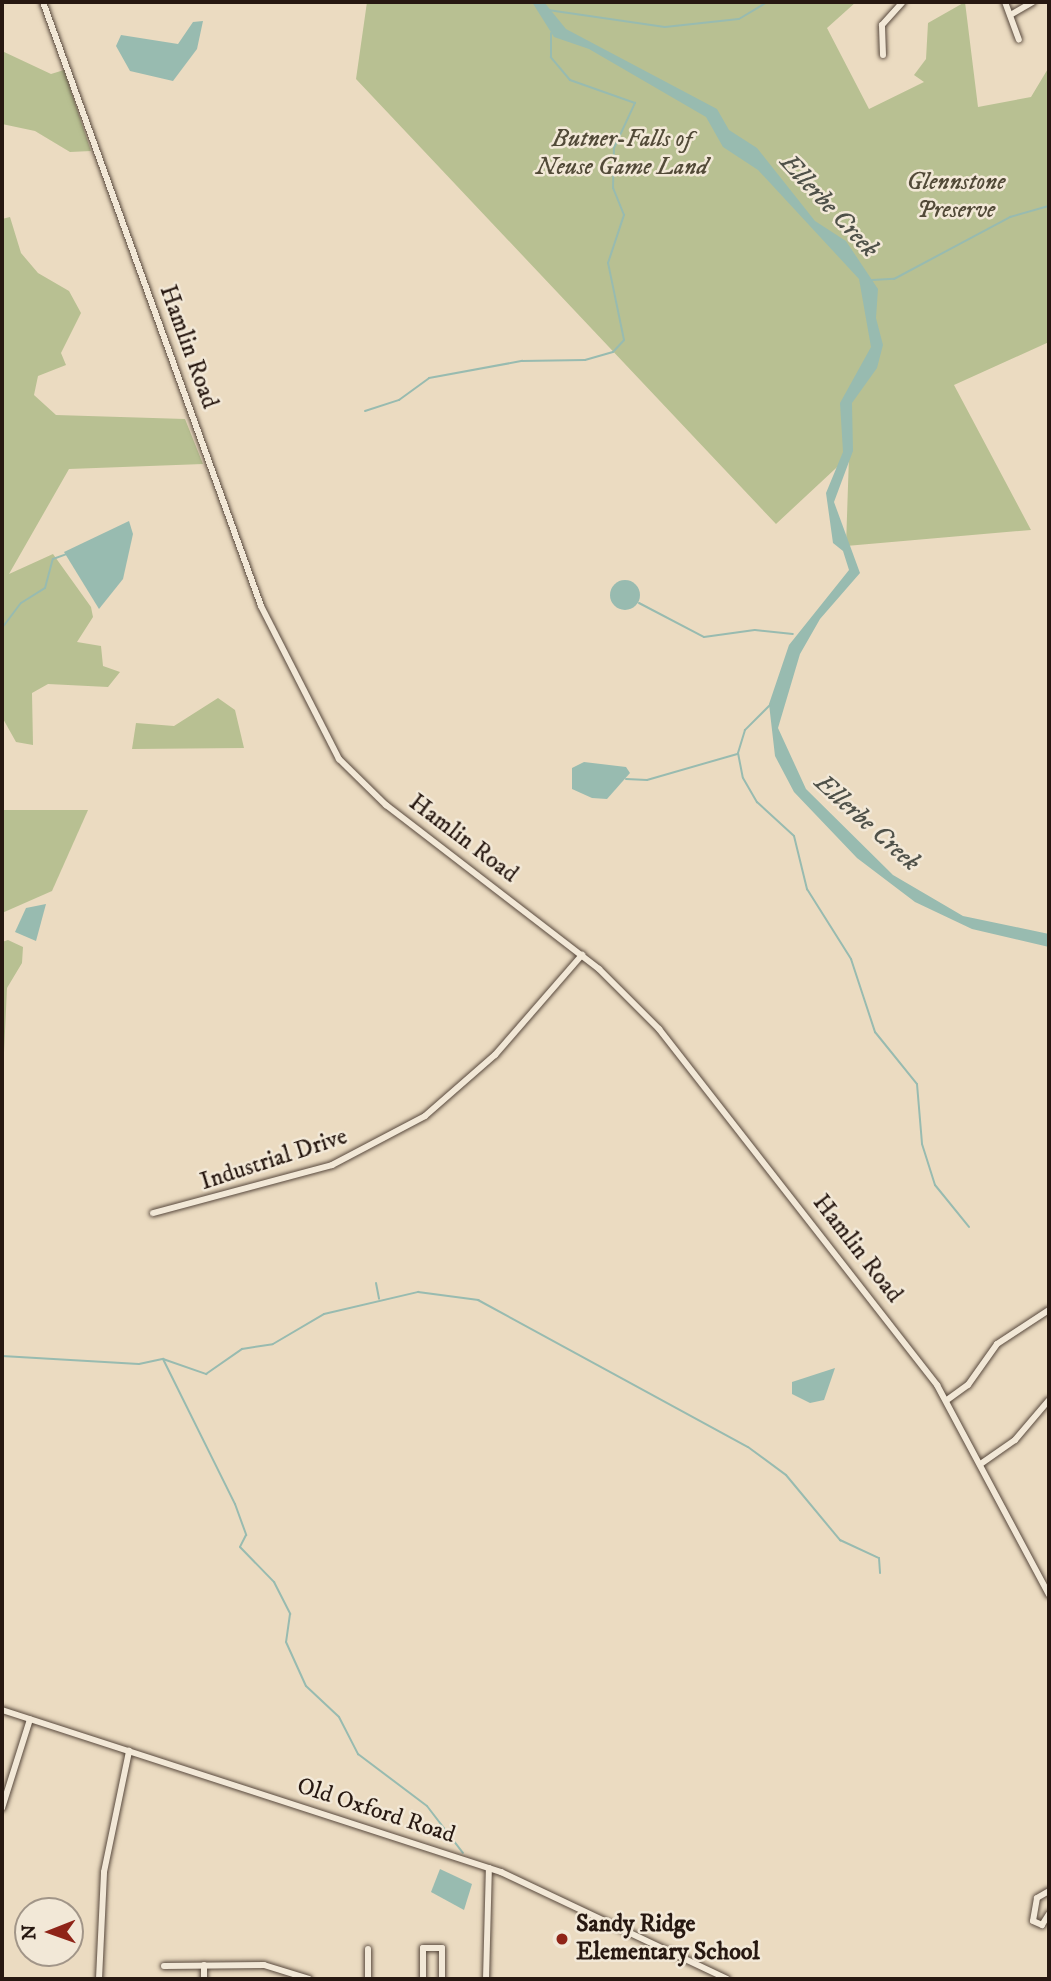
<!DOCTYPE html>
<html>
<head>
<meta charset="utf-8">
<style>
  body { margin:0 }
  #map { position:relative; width:1051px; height:1981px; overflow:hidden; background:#ebdbc1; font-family:"IM FELL DW Pica",serif }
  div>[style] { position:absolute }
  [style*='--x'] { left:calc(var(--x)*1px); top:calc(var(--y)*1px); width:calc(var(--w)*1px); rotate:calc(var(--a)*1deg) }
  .green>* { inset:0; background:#b8c092 }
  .water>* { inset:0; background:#98bbb0 }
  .round { border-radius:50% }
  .stream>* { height:2px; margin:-1px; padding:0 1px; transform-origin:1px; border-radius:1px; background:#98bbb0 }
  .roads { filter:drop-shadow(0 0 2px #58493d) drop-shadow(0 0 2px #58493d) }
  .minor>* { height:6px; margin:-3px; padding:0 3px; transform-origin:3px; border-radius:3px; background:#f2e8d7 }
  .dots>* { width:19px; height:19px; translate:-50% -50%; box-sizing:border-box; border:4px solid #f2e8d7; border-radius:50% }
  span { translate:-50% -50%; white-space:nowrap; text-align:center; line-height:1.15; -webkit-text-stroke:5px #f2e8d7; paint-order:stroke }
  .park-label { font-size:24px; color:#524a38; font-style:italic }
  .street-label { font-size:24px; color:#271811 }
  .poi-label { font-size:24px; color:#271811; font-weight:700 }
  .left { translate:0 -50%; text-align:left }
  .water-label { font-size:26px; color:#4f5149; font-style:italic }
  .frame { position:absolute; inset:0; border:4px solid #271811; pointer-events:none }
  .north { position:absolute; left:14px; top:1897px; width:70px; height:70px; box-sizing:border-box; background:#f2e8d7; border:2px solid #a19588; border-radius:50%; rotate:269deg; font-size:19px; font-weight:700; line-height:28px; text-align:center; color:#271811 }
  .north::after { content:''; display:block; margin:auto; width:24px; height:32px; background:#8f2418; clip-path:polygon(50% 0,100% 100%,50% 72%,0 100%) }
</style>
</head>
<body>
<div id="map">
  <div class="green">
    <i style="clip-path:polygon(367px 2px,856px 2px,827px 28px,869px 109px,924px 82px,914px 75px,926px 59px,928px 23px,965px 2px,978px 107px,1031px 97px,1049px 67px,1049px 342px,954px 385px,1031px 530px,846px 546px,849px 456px,776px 524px,356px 79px)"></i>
    <i style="clip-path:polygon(2px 51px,51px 74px,64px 70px,91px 151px,70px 152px,35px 131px,2px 124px)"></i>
    <i style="clip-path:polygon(10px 217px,21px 253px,38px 273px,69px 291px,81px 313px,61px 353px,66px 365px,38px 376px,34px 395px,56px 415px,185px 419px,203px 464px,69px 469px,9px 574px,53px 554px,91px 607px,93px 617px,77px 642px,101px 646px,103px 666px,120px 672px,108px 687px,48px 684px,32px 693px,33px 745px,16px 742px,2px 717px,2px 219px)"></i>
    <i style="clip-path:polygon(218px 698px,235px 710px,244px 748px,132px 749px,136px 723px,174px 726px)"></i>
    <i style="clip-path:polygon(2px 810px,88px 810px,52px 891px,2px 913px)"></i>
    <i style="clip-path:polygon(8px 940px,23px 947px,22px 963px,7px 988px,2px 1096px,2px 942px)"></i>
  </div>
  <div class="water">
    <i style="clip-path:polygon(532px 2px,544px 2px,566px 29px,717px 109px,729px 130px,757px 148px,815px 221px,846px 241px,878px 289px,876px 318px,883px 345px,877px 368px,852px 403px,853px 451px,834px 502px,860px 573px,820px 619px,800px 654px,778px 728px,806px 789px,893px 875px,963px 916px,1049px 934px,1049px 947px,972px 929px,915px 902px,857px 858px,794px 792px,775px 756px,769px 704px,789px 645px,849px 570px,843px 551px,833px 543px,826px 493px,843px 452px,840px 403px,871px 347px,859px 279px,758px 170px,723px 147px,706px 117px,589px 49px,554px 37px)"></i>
    <i style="clip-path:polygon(203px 21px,197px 49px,173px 81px,130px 71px,116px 46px,121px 35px,178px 44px,193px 22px)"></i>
    <i style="clip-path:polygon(129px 521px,133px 534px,123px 579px,99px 609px,64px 552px)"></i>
    <i class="round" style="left:610px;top:580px;width:30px;height:30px"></i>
    <i style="clip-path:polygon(584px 762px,626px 767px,630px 773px,607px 799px,592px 798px,572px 789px,572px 768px)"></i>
    <i style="clip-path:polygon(46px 904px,36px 941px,15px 932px,26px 908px)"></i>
    <i style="clip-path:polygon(835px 1368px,824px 1400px,810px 1403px,792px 1394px,792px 1382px)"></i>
    <i style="clip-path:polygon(440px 1869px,472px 1884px,464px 1910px,431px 1892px)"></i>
  </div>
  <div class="stream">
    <i style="--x:548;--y:10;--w:118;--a:8.3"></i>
    <i style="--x:665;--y:27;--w:74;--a:-6.2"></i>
    <i style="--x:739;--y:19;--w:33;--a:-31"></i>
    <i style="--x:872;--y:280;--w:22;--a:-3"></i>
    <i style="--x:894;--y:279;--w:132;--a:-28.1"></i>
    <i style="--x:1010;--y:217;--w:41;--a:-15.8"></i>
    <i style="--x:365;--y:411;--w:36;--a:-18"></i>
    <i style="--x:399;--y:400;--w:37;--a:-36"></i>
    <i style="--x:429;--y:378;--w:95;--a:-10.4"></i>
    <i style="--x:522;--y:361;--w:63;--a:-0.9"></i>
    <i style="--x:585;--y:360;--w:29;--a:-16"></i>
    <i style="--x:613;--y:352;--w:16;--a:-47"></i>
    <i style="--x:624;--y:340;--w:79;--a:-101.7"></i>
    <i style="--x:608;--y:263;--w:51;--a:-71.6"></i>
    <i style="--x:624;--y:215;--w:29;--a:-112"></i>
    <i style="--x:613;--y:188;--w:40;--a:-88.6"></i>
    <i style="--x:614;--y:148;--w:50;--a:-65"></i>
    <i style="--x:635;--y:103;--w:69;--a:-160.5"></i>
    <i style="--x:570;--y:80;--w:30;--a:-130"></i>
    <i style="--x:551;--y:57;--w:24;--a:-90"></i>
    <i style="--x:639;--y:603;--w:73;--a:27.6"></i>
    <i style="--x:704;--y:637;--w:51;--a:-7.8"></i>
    <i style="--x:755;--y:630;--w:38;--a:6"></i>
    <i style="--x:2;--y:628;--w:31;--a:-53"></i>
    <i style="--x:21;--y:603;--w:28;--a:-32"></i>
    <i style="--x:45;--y:588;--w:30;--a:-75"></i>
    <i style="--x:53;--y:559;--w:15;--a:-20"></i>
    <i style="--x:771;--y:704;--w:37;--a:135"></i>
    <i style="--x:745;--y:730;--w:24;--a:107"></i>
    <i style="--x:738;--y:753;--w:25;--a:79"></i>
    <i style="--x:743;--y:778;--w:28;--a:60"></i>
    <i style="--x:757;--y:802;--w:50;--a:42.6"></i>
    <i style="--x:794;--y:836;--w:55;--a:76.2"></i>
    <i style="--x:807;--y:889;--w:83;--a:57.8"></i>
    <i style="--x:851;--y:959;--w:77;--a:71.8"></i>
    <i style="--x:875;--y:1032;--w:67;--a:51.1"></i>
    <i style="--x:917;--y:1084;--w:60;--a:85.2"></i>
    <i style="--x:922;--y:1144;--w:43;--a:72.4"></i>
    <i style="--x:935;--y:1185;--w:54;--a:51"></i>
    <i style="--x:626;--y:779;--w:21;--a:3"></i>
    <i style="--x:647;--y:780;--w:94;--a:-16.1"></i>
    <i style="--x:376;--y:1283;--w:16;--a:79"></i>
    <i style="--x:2;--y:1356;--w:137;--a:3.3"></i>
    <i style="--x:139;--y:1364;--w:25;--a:-12"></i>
    <i style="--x:163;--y:1359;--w:46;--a:19.2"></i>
    <i style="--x:206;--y:1374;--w:44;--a:-34.8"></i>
    <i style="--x:242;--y:1349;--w:31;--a:-9"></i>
    <i style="--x:273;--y:1344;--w:59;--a:-30.5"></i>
    <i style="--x:324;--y:1314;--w:97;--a:-13.2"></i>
    <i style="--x:418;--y:1292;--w:61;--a:7.6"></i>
    <i style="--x:478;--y:1300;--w:307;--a:28.6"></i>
    <i style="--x:748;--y:1447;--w:47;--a:36.4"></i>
    <i style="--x:786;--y:1475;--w:85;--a:50.3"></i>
    <i style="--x:840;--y:1540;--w:43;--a:24.8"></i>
    <i style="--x:879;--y:1558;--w:15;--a:86"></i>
    <i style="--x:163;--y:1359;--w:162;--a:63.6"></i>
    <i style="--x:235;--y:1504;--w:33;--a:70"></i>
    <i style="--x:246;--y:1535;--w:13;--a:117"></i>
    <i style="--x:240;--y:1547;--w:49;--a:45.8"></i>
    <i style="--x:274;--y:1582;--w:36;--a:63"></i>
    <i style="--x:290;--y:1614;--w:28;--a:98"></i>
    <i style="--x:286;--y:1642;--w:48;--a:65.6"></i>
    <i style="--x:306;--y:1686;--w:45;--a:43.2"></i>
    <i style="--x:339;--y:1717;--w:42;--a:62.8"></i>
    <i style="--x:358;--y:1754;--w:86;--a:37"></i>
    <i style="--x:427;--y:1806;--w:59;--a:52.5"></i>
  </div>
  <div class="roads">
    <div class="minor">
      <i style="--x:43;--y:2;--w:642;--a:70.15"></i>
      <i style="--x:261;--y:606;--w:172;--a:63"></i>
      <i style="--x:339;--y:759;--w:66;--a:44.4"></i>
      <i style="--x:386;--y:805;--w:269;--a:37.6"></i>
      <i style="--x:599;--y:969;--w:85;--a:45"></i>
      <i style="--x:659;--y:1029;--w:452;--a:52"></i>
      <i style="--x:937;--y:1385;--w:238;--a:61.9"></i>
      <i style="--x:1005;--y:2;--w:40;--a:69.8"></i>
      <i style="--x:1012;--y:14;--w:24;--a:-30"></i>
      <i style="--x:883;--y:55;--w:30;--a:-92"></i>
      <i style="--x:882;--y:25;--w:31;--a:-48"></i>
      <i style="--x:153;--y:1213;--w:185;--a:-15"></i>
      <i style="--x:332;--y:1165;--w:105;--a:-27.8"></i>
      <i style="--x:425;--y:1116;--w:93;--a:-41.1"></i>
      <i style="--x:495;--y:1055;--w:133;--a:-49"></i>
      <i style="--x:947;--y:1400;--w:26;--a:-36"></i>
      <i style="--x:968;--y:1385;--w:50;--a:-54.7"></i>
      <i style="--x:997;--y:1344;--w:62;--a:-33.2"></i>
      <i style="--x:982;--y:1463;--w:40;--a:-34.9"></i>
      <i style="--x:1015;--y:1440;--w:52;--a:-49.6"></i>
      <i style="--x:2;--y:1710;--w:525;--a:17.99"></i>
      <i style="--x:501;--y:1872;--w:250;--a:25.3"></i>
      <i style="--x:2;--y:1808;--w:93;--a:-72.5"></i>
      <i style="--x:1049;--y:1891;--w:14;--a:150"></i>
      <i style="--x:1037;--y:1898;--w:23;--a:100"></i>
      <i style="--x:1033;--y:1921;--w:10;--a:24"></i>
      <i style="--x:1042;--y:1925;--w:13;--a:-58"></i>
      <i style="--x:368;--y:1949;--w:30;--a:90"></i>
      <i style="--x:204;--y:1965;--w:14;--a:90"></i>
      <i style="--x:164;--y:1966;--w:100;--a:-0.6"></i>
      <i style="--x:264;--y:1965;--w:47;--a:17.3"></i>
      <i style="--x:99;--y:1979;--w:107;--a:-87.3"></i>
      <i style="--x:104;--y:1872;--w:124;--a:-78.3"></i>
      <i style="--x:423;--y:1979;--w:31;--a:-90"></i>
      <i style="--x:423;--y:1948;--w:19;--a:0"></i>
      <i style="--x:442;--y:1948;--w:31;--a:90"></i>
      <i style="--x:486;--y:1979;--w:111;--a:-88.5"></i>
    </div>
  </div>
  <div class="dots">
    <i style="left:562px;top:1939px;background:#8f2418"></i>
  </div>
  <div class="park-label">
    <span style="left:622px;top:154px">Butner-Falls of<br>Neuse Game Land</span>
    <span style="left:956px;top:197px">Glennstone<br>Preserve</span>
  </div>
  <div class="street-label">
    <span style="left:188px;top:347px;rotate:70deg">Hamlin Road</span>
    <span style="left:463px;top:839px;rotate:37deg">Hamlin Road</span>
    <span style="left:274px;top:1160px;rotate:-18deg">Industrial Drive</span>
    <span style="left:857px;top:1249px;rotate:52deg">Hamlin Road</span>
    <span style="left:376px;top:1811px;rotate:18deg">Old Oxford Road</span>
  </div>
  <div class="poi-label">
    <span class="left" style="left:576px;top:1939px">Sandy Ridge<br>Elementary School</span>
  </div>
  <div class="water-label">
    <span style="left:829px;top:206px;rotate:47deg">Ellerbe Creek</span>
    <span style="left:867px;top:823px;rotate:42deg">Ellerbe Creek</span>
  </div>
  <div class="frame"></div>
  <div class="north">N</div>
</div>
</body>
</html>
